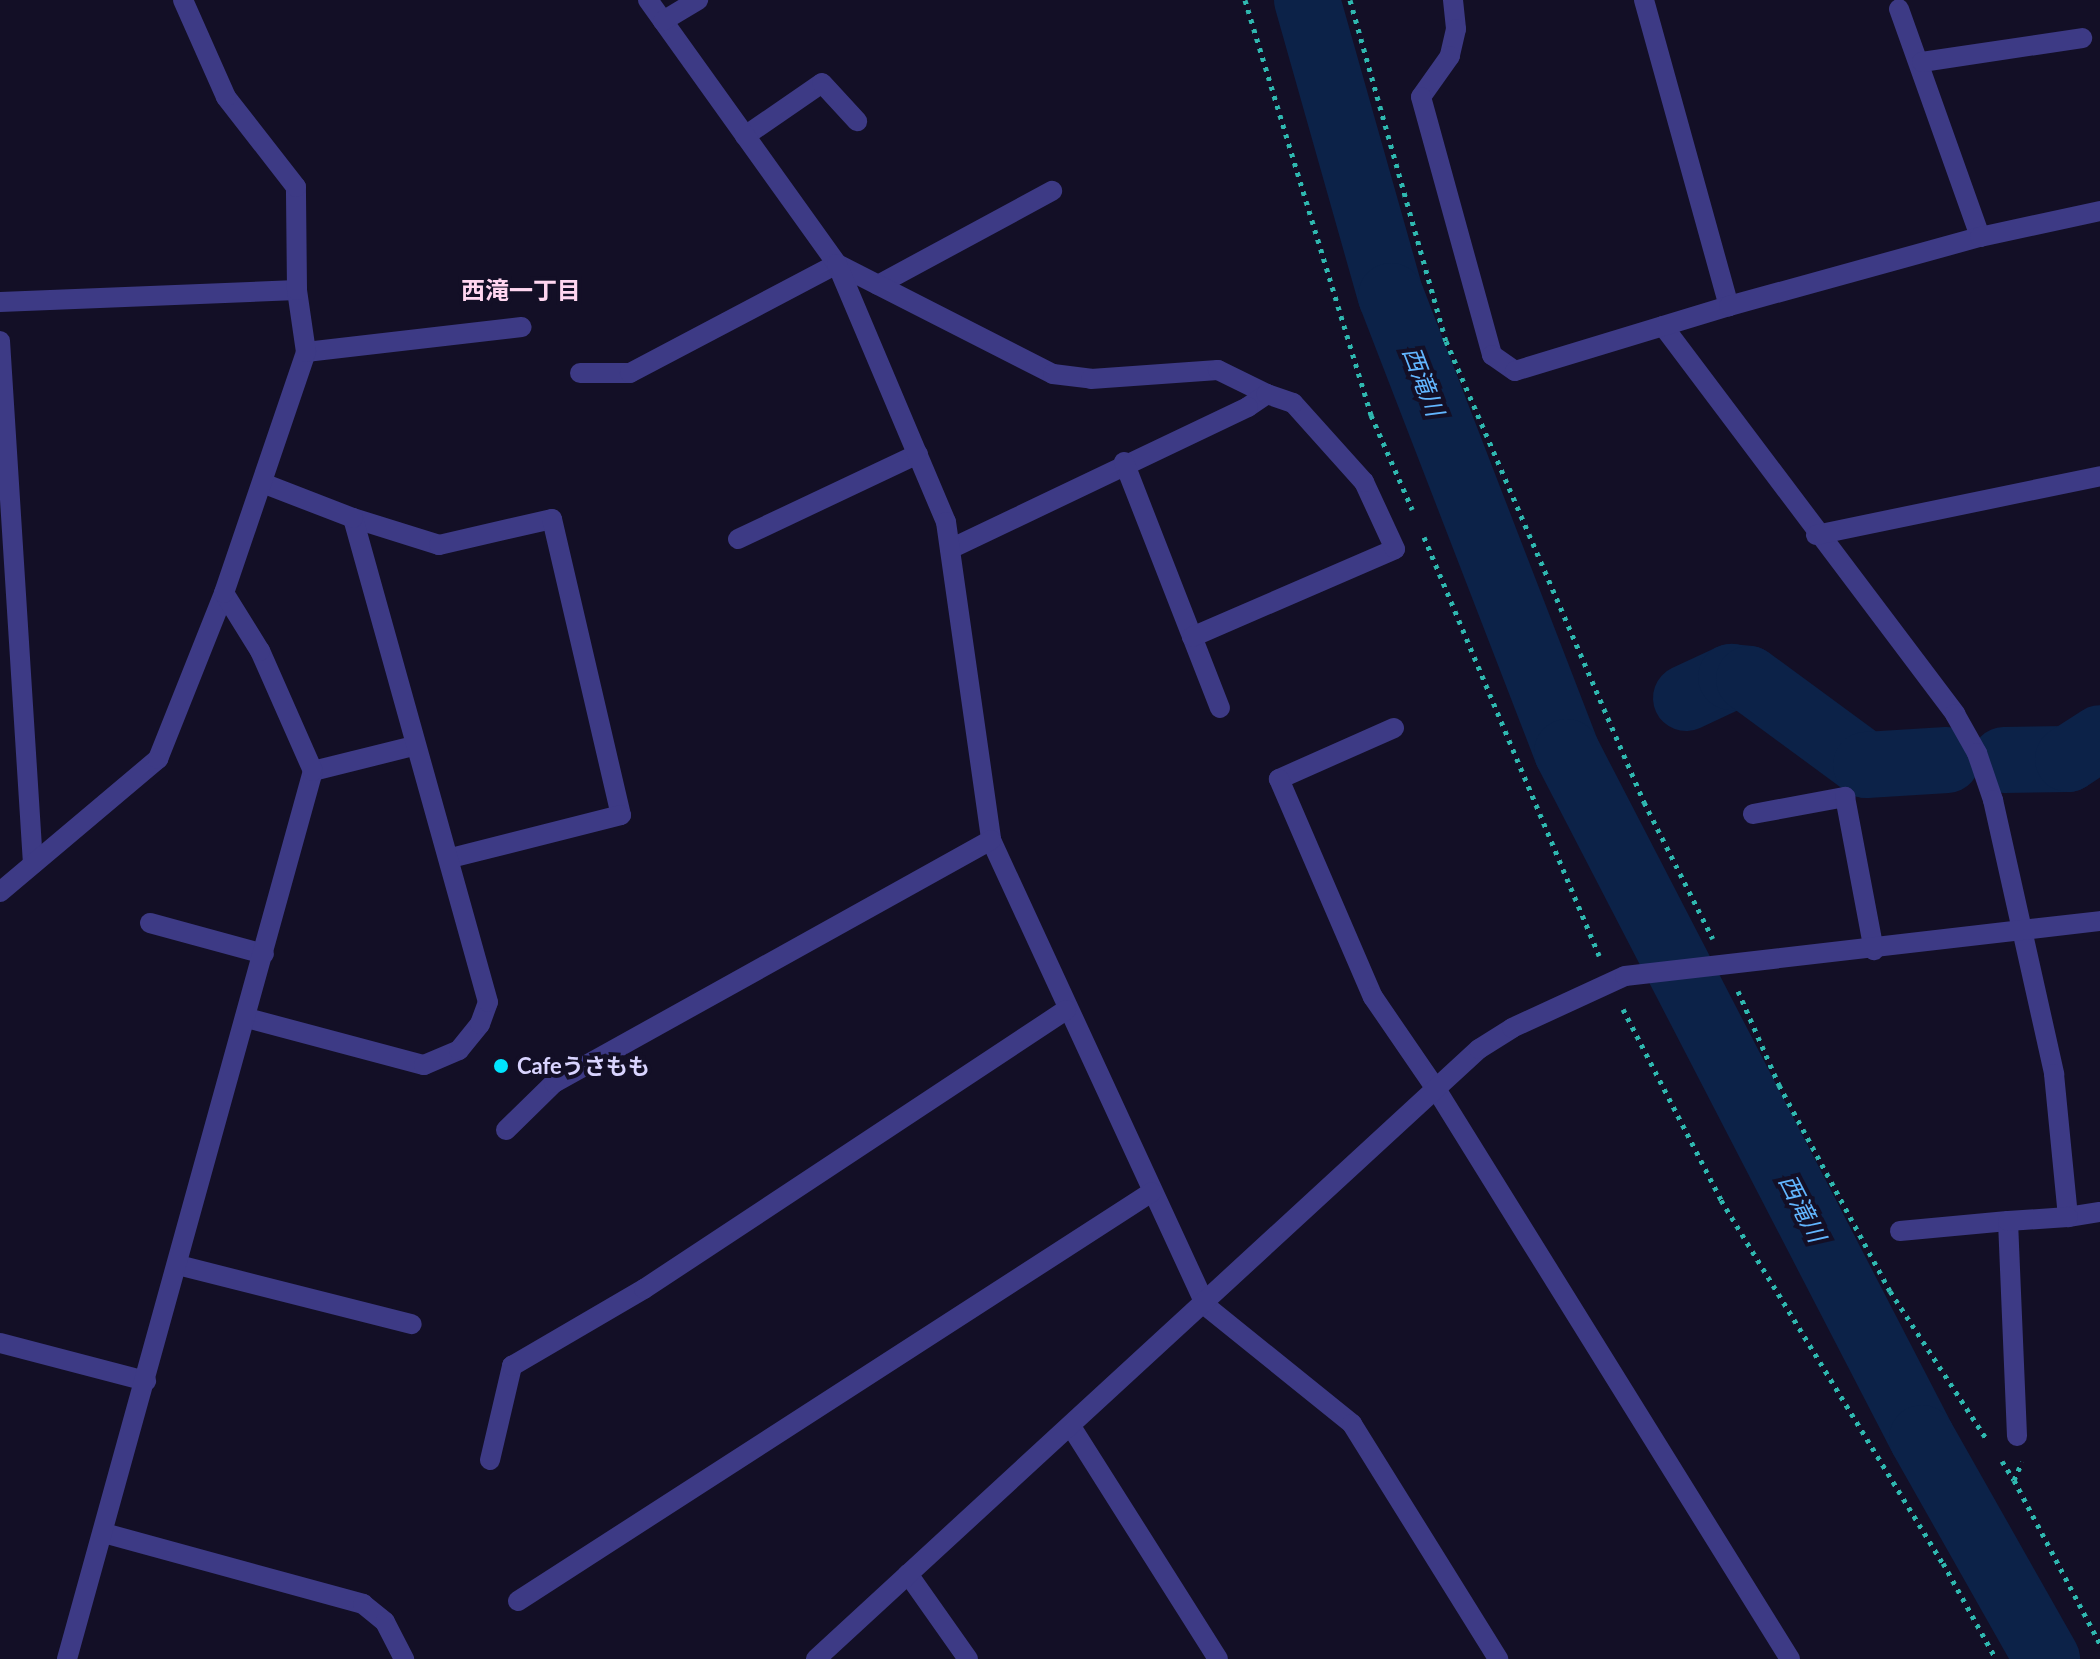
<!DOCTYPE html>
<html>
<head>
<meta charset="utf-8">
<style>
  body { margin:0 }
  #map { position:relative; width:2100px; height:1659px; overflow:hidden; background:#130f26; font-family:Lato,"Noto Sans JP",sans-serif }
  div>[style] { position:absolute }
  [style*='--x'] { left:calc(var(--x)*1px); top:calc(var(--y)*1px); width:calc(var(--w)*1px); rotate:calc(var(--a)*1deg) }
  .river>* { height:66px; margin:-33px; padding:0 33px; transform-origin:33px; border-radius:33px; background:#0c2248 }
  .path>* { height:5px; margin-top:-2.5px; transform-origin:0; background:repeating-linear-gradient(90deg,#2fb8b0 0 4px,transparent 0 10px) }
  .lane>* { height:20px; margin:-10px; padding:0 10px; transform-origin:10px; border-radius:10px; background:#3d3a85 }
  .street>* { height:20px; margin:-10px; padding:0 10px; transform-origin:10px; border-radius:10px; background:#3d3a85 }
  .dots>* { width:22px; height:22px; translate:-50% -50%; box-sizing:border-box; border:4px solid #130f26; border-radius:50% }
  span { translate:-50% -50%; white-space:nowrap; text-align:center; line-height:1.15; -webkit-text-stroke:8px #130f26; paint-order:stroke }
  .poi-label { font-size:22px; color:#d9d4ff; font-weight:700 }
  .left { translate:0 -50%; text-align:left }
  .neighbourhood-label { font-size:24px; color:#ffd6f0; font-weight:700 }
  .water-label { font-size:24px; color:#62b6ff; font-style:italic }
</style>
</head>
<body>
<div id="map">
  <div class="river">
    <i style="--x:1307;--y:0;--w:308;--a:74.2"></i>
    <i style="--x:1391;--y:296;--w:489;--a:68.9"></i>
    <i style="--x:1567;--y:752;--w:772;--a:62.64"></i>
    <i style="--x:1922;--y:1438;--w:254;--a:60.5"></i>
    <i style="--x:1686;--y:698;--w:50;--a:-25"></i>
    <i style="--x:1731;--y:677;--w:18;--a:6"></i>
    <i style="--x:1749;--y:679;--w:145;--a:36.3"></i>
    <i style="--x:1866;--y:765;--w:81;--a:-3.5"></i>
    <i style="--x:2004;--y:760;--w:64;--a:-0.9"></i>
    <i style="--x:2068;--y:759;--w:38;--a:-33"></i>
  </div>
  <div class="path">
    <i style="--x:1245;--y:0;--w:434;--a:73.1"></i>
    <i style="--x:1371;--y:415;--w:103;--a:66.4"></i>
    <i style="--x:1350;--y:0;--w:354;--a:74.3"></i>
    <i style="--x:1446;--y:341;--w:502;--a:66.76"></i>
    <i style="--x:1644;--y:802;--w:153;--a:63.3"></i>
    <i style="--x:1424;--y:537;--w:454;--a:67.3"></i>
    <i style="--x:1738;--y:991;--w:103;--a:66.4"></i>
    <i style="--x:1779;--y:1085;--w:234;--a:61.7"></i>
    <i style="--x:1890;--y:1291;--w:178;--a:56.9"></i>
    <i style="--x:1623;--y:1009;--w:215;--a:62.8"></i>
    <i style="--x:1721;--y:1200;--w:426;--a:58.6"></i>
    <i style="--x:1943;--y:1563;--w:110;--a:61.1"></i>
    <i style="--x:2002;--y:1461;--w:22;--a:58"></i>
    <i style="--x:2014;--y:1480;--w:20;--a:-66"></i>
    <i style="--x:2014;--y:1480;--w:185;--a:62.3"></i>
  </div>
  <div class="lane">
    <i style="--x:1453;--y:0;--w:29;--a:84"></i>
    <i style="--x:1456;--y:29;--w:28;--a:103"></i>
    <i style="--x:1450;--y:56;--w:50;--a:125.3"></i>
    <i style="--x:1421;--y:97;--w:268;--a:74.6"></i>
    <i style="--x:1492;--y:355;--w:28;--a:35"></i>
    <i style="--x:1899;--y:9;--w:242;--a:70.4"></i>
    <i style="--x:1922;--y:62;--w:162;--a:-8.5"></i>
    <i style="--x:745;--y:136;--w:93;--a:-34.5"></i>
    <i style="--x:822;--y:83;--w:52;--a:47.4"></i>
    <i style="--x:878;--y:285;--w:198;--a:-28.4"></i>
    <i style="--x:580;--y:373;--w:50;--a:0"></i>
    <i style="--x:630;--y:373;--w:234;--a:-27.8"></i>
    <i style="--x:837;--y:264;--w:242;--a:27"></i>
    <i style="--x:1053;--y:374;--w:38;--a:7"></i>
    <i style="--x:1091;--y:379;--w:127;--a:-4.1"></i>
    <i style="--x:1218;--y:370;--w:55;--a:26.1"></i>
    <i style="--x:1267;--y:394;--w:23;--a:146"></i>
    <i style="--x:1248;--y:407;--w:330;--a:154.5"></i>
    <i style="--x:1124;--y:462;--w:264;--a:68.7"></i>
    <i style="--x:738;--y:539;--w:199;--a:-25.3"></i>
    <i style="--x:1192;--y:637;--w:221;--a:-23.4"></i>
    <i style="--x:1395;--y:549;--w:74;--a:-114.8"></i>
    <i style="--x:1364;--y:482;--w:106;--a:-131.9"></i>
    <i style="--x:1293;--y:403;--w:28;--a:-161"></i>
    <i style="--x:1394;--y:728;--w:126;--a:156.1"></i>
    <i style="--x:1279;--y:779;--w:237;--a:66.7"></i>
    <i style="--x:1373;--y:997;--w:112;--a:55.6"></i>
    <i style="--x:1753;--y:814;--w:94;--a:-10.5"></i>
    <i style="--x:1845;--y:797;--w:156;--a:79.3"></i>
    <i style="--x:150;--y:923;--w:118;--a:15.2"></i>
    <i style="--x:1900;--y:1231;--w:108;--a:-5.3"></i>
    <i style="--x:178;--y:1265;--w:241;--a:14.2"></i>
    <i style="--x:490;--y:1460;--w:97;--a:-76.8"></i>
    <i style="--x:512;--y:1366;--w:153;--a:-30.3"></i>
  </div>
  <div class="street">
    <i style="--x:648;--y:0;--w:325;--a:54.4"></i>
    <i style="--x:837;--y:264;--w:280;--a:67.1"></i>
    <i style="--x:946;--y:522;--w:321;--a:81.9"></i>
    <i style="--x:991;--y:840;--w:513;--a:65.23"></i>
    <i style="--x:1206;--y:1306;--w:188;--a:38.9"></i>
    <i style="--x:1352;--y:1424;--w:277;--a:58.1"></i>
    <i style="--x:1644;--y:0;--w:318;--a:74.5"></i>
    <i style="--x:663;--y:21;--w:41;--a:-31"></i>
    <i style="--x:0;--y:302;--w:297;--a:-2.3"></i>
    <i style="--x:1663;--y:326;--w:486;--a:53"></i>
    <i style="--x:1955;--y:714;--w:45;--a:60.6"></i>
    <i style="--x:1977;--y:753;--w:50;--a:71.2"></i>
    <i style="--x:1993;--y:800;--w:281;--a:77.4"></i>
    <i style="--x:2054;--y:1074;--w:144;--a:84.4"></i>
    <i style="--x:2068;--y:1217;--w:32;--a:-9"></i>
    <i style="--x:0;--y:341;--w:524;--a:86.39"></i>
    <i style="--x:306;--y:352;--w:217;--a:-6.6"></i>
    <i style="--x:1515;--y:371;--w:224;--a:-16.9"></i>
    <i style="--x:1729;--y:306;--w:260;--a:-15.4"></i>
    <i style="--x:1980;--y:237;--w:123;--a:-12.2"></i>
    <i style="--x:353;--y:518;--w:90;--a:17.4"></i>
    <i style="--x:439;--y:545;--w:116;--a:-13"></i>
    <i style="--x:552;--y:519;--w:304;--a:76.9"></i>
    <i style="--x:621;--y:815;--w:175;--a:165.8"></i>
    <i style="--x:1816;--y:535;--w:290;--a:-11.7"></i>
    <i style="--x:313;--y:771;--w:103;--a:-14"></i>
    <i style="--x:0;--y:892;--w:207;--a:-40.1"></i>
    <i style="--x:158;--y:759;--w:179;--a:-68.3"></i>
    <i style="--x:247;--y:1018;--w:183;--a:14.9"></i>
    <i style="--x:424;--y:1065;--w:38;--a:-23"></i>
    <i style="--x:459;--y:1050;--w:33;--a:-51"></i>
    <i style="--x:480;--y:1024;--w:23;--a:-70"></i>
    <i style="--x:488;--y:1002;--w:502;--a:-105.59"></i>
    <i style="--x:353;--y:518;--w:94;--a:-158.9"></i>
    <i style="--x:1436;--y:1089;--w:671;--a:58.16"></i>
    <i style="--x:506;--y:1130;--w:67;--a:-44.4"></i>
    <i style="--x:554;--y:1083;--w:500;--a:-29.08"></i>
    <i style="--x:644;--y:1289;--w:506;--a:-33.47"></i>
    <i style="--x:0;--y:1343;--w:151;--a:14.6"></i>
    <i style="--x:1072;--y:1428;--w:273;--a:57.7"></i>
    <i style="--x:2017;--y:1436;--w:215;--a:-92.4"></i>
    <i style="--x:2008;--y:1221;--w:60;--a:-3.8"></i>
    <i style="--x:104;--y:1533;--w:269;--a:15.3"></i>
    <i style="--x:363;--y:1604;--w:28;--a:39"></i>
    <i style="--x:385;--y:1622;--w:42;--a:62.8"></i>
    <i style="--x:908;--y:1574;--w:104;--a:54.8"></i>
    <i style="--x:518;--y:1601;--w:754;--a:-32.83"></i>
    <i style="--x:67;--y:1659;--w:921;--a:-74.52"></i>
    <i style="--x:313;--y:771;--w:131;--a:-113.8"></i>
    <i style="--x:260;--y:651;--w:68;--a:-121.8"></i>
    <i style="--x:224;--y:593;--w:255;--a:-71.2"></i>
    <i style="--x:306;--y:352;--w:63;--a:-98.3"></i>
    <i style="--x:297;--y:290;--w:103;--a:-90.6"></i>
    <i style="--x:296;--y:187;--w:114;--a:-127.9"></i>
    <i style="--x:226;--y:97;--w:106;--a:-113.9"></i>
    <i style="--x:816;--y:1659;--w:901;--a:-42.62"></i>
    <i style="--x:1479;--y:1049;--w:39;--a:-32"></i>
    <i style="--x:1512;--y:1028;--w:124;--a:-24.7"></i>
    <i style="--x:1625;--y:976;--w:478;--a:-6.6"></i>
  </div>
  <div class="dots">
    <i style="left:501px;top:1066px;background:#00e5ff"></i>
  </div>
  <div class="poi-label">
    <span class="left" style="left:517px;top:1066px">Cafeうさもも</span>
  </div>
  <div class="neighbourhood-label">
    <span style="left:521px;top:290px">西滝一丁目</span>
  </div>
  <div class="water-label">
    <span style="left:1424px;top:381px;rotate:69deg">西滝川</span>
    <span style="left:1803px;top:1208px;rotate:63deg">西滝川</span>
  </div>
</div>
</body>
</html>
